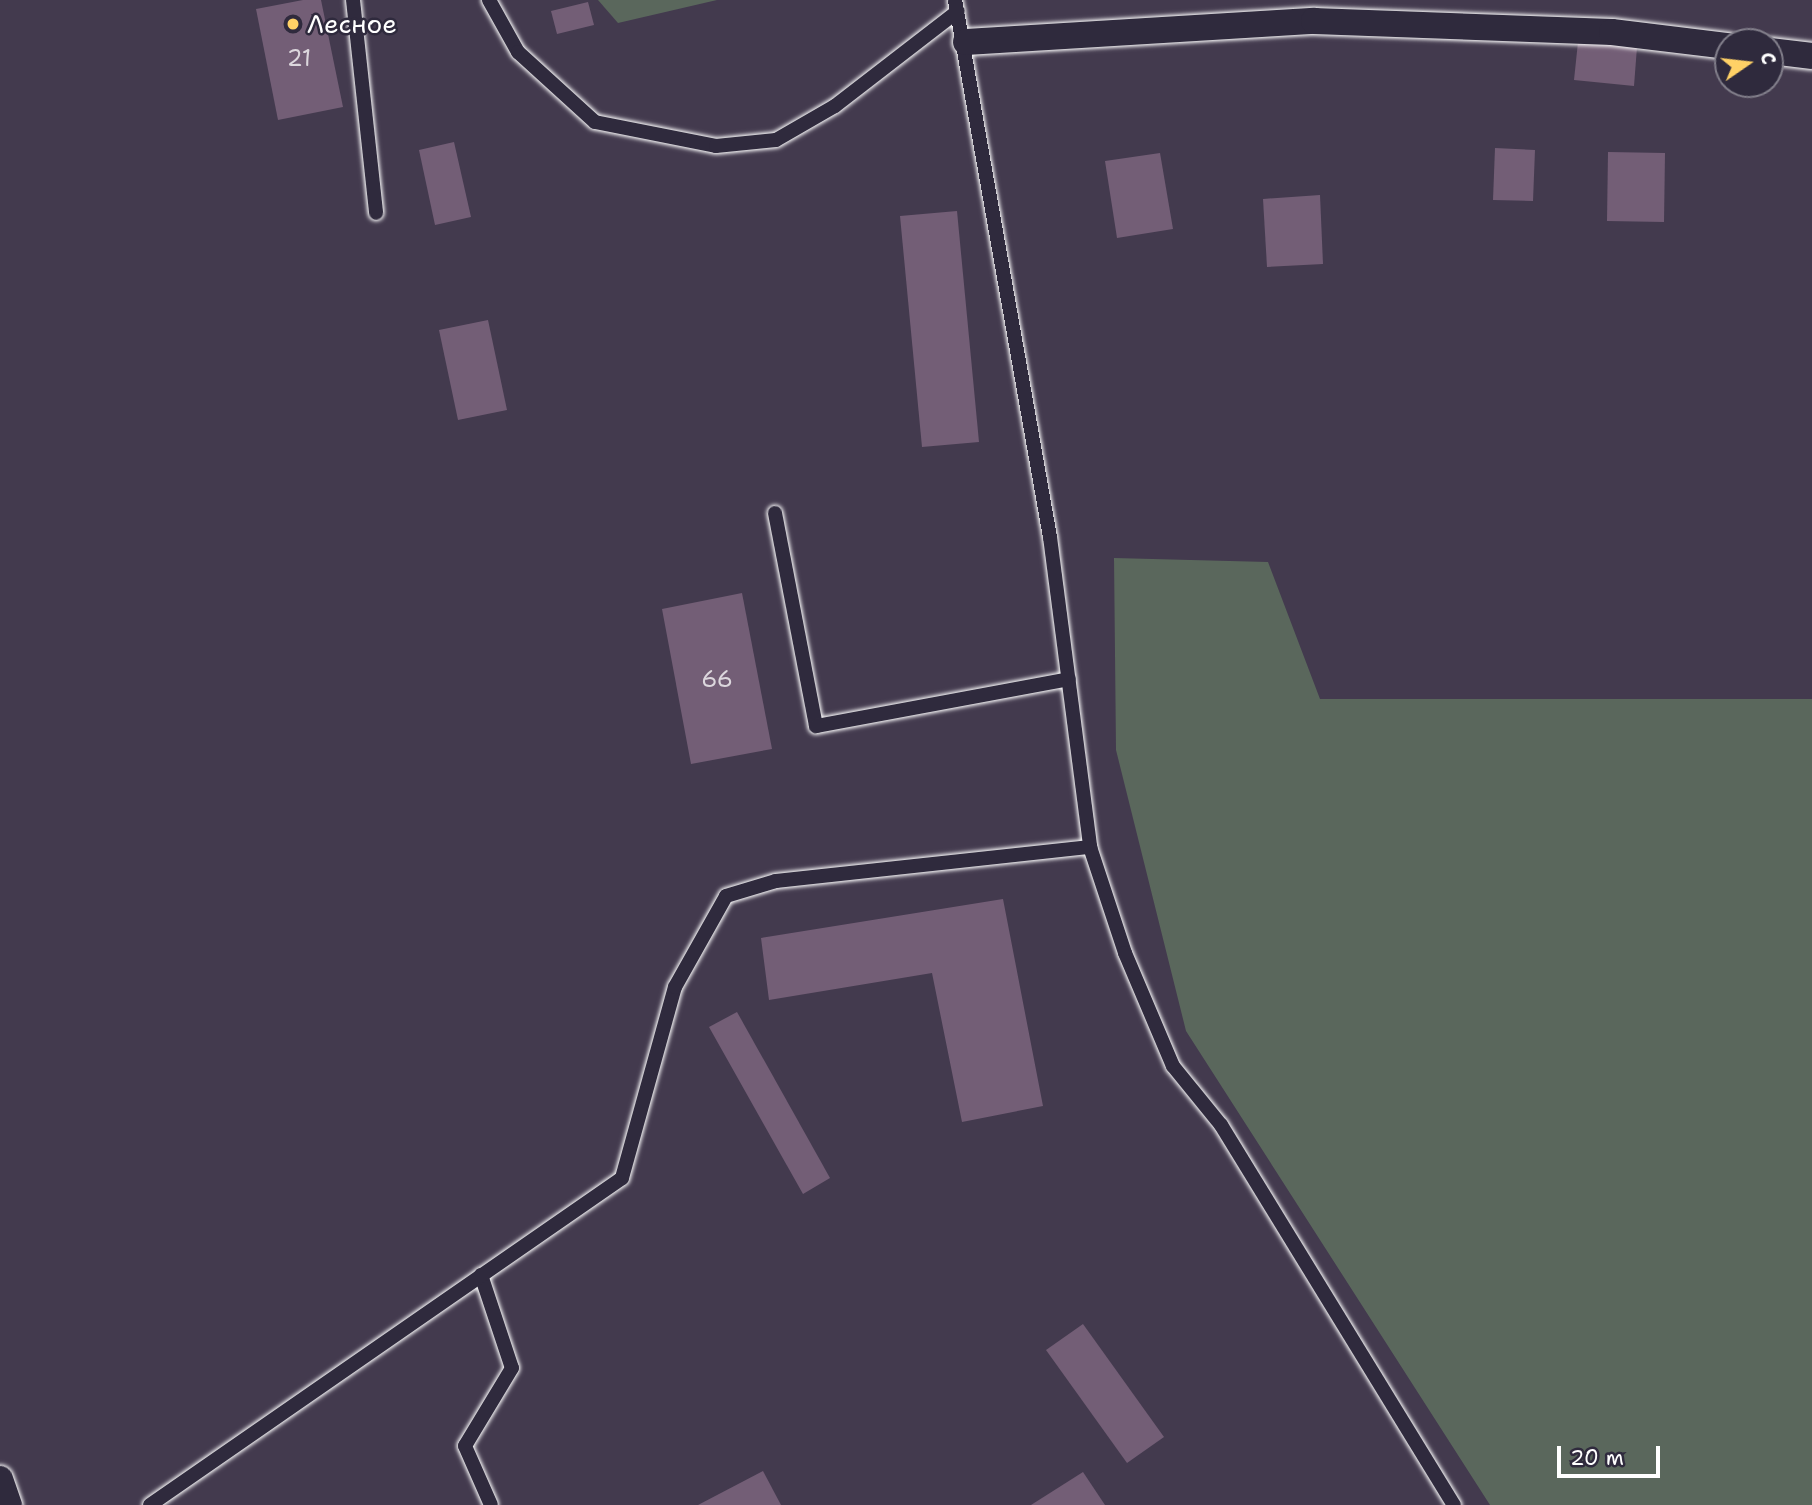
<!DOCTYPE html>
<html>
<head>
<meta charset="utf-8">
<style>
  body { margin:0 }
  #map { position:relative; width:1812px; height:1505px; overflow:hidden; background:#433a4e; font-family:"Shantell Sans",sans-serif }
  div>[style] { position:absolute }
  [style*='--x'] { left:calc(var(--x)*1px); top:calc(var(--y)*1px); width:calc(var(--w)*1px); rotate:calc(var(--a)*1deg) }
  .green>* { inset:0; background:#5a675c }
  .building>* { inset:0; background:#735e76 }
  .roads { filter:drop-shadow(0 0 2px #fff) drop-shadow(0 0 2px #fff) }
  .lane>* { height:14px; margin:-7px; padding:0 7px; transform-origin:7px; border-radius:7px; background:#2f2a3d }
  .street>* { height:26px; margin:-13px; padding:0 13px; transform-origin:13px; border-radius:13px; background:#2f2a3d }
  .dots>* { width:19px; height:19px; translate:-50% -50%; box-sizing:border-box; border:4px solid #2f2a3d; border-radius:50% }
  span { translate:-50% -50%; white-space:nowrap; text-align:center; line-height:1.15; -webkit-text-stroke:5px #2f2a3d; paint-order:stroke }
  .number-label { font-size:23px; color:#dcd7dd }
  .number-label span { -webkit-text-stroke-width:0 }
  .poi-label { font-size:26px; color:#fff }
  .left { translate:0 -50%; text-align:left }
  .north { position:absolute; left:1714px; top:28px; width:70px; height:70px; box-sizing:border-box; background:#2f2a3d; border:2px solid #827f8b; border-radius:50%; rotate:76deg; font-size:19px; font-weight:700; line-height:28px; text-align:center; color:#fff }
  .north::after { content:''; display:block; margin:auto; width:24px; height:32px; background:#ffd166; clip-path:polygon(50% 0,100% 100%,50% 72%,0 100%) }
  .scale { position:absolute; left:1557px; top:1446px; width:103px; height:32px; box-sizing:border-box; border:4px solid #fff; border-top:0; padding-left:9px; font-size:21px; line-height:24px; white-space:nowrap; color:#fff; -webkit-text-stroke:5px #2f2a3d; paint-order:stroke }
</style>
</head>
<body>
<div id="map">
  <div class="green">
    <i style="clip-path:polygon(598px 0,717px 0,618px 23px)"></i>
    <i style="clip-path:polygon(1114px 558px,1268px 562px,1320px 699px,1812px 699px,1812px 1505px,1490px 1505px,1186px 1031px,1116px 750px)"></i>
  </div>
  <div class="building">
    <i style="clip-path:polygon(303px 0,321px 0,343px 107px,278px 120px,256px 9px)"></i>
    <i style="clip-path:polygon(588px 2px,594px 25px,557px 34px,551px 11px)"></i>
    <i style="clip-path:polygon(1578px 42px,1637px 47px,1634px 86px,1574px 80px)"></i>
    <i style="clip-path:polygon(454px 142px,471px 217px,435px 225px,419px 150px)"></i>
    <i style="clip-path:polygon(1495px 148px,1535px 150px,1533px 201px,1493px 200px)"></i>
    <i style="clip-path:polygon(1608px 152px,1665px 153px,1664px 222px,1607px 221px)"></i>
    <i style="clip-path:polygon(1160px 153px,1173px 229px,1117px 238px,1105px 161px)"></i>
    <i style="clip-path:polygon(1320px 195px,1323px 264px,1267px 267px,1263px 199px)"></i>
    <i style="clip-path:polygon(957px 211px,979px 442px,922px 447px,900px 216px)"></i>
    <i style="clip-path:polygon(488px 320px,507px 410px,458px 420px,439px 330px)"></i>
    <i style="clip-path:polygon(742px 593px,772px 749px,691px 764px,662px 609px)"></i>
    <i style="clip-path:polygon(1003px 899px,1043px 1106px,962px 1122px,932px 973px,769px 1000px,761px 938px)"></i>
    <i style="clip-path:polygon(737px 1012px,830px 1178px,803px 1194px,709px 1027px)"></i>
    <i style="clip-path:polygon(1083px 1324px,1164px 1437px,1127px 1463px,1046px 1350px)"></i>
    <i style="clip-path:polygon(763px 1471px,781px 1505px,698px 1505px)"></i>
    <i style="clip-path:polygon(1083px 1472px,1105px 1505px,1031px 1505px)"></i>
  </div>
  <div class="roads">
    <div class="lane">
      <i style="--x:353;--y:0;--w:214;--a:83.8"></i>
      <i style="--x:489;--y:0;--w:60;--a:60.9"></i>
      <i style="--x:518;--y:52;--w:104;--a:42.3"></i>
      <i style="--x:595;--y:122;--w:123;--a:11.2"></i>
      <i style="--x:716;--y:146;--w:60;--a:-5.7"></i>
      <i style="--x:776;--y:140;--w:68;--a:-30"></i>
      <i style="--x:835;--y:106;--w:155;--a:-37.7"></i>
      <i style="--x:955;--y:0;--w:545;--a:79.97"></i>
      <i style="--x:1050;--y:537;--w:313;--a:82.6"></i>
      <i style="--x:1090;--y:847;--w:112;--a:71.7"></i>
      <i style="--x:1125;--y:953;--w:123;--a:67"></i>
      <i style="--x:1173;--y:1066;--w:76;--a:50.9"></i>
      <i style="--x:1221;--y:1125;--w:446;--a:58.5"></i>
      <i style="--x:775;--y:513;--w:217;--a:79.1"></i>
      <i style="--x:816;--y:726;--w:257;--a:-10.5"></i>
      <i style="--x:481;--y:1275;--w:98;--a:71.6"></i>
      <i style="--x:512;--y:1368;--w:91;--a:121.1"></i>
      <i style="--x:465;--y:1446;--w:64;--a:66.2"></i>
      <i style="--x:150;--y:1505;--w:574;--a:-34.71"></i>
      <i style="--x:622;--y:1178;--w:198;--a:-74.5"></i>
      <i style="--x:675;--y:987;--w:104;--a:-60.7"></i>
      <i style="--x:726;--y:896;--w:52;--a:-16.7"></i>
      <i style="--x:776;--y:881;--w:316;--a:-6.2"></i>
    </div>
    <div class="street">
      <i style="--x:966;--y:42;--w:349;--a:-3.5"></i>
      <i style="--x:1314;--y:21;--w:298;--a:2.1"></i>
      <i style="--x:1612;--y:32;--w:117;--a:6.9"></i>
      <i style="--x:1770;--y:51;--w:42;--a:6.8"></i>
      <i style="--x:0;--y:1479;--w:28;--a:71"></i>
    </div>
  </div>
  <div class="dots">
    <i style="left:293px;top:24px;background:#ffd166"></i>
  </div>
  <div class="number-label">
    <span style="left:299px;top:58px">21</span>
    <span style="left:717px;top:679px">66</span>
  </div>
  <div class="poi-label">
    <span class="left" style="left:307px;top:24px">Лесное</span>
  </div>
  <div class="north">С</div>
  <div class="scale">20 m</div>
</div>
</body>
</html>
